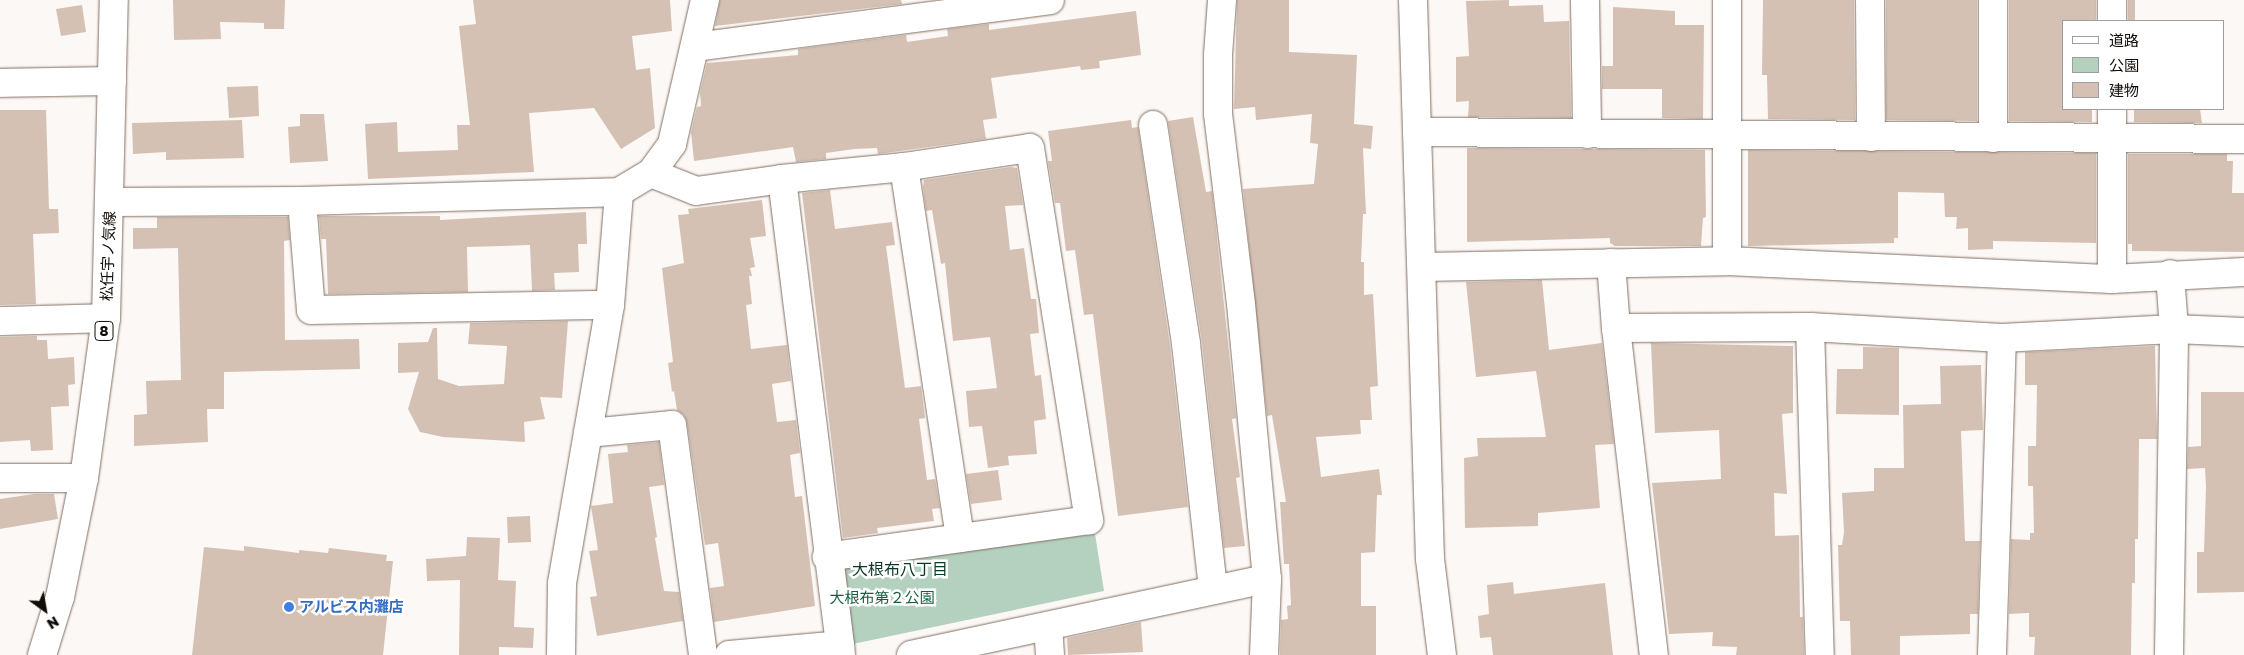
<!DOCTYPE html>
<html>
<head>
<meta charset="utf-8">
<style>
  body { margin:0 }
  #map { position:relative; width:2244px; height:655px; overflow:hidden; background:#fcf8f5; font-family:"Golos Text","Noto Sans JP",sans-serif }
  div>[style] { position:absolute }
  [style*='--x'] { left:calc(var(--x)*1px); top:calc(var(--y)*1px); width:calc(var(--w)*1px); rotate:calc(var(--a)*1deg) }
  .green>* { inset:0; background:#b4d0bf }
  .building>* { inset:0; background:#d4c1b3 }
  .roads { filter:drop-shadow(0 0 1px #806f62) drop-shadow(0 0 1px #806f62) }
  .minor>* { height:28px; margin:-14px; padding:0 14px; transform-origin:14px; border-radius:14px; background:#fff }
  .major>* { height:28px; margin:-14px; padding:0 14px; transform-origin:14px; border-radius:14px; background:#fff }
  .dots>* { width:14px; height:14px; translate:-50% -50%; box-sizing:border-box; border:2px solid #fff; border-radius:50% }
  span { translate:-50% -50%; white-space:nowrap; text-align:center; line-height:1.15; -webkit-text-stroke:5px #fff; paint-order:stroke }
  .shield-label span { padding:1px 4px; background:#fff; border:1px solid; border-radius:4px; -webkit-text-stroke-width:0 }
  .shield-label { font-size:14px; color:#120c08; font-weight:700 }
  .street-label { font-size:15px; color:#120c08 }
  .park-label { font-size:15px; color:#176141 }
  .shop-label { font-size:15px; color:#366cbe; font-weight:700 }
  .left { translate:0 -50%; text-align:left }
  .neighbourhood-label { font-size:16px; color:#0a3824 }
  .legend { position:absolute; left:2062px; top:20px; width:162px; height:90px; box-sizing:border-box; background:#fff; border:1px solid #a09e9c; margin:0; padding:6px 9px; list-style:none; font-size:15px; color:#120c08 }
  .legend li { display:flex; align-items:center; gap:10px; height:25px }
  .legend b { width:25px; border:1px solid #a09e9c }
  .north { position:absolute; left:20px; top:585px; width:50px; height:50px; -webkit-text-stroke:4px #fff; paint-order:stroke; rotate:148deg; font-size:14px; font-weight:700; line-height:20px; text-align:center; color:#120c08 }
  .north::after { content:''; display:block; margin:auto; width:18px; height:22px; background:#120c08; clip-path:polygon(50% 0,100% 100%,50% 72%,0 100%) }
</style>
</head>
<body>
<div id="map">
  <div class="green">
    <i style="clip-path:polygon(1095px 534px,1104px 591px,848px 645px,838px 565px)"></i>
  </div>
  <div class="building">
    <i style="clip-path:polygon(173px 0,285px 0,284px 29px,264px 29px,264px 23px,220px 22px,221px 39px,174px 40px)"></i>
    <i style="clip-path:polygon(473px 0,670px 0,672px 31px,632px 36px,636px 70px,650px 68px,655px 128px,621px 149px,594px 108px,529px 113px,534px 172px,368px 179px,365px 124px,397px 122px,398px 152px,458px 150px,457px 125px,470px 125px,459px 26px,476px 24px)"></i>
    <i style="clip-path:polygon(720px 0,901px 0,902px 4px,715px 26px)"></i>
    <i style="clip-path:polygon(1237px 0,1289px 0,1289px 52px,1357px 55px,1354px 124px,1373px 126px,1371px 149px,1363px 148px,1366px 214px,1363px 214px,1361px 262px,1364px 262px,1364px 295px,1373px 294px,1378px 386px,1370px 387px,1372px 420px,1360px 420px,1361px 434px,1316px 437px,1321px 477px,1379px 469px,1382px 495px,1377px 495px,1375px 552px,1361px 553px,1361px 606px,1376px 606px,1376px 655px,1280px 655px,1281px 620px,1288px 619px,1287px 606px,1291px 605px,1289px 564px,1284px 564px,1280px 502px,1286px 502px,1272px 415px,1267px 416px,1243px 189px,1314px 184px,1318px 144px,1310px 143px,1312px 114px,1256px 120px,1255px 107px,1234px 109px)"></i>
    <i style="clip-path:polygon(1509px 0,1509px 6px,1543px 5px,1544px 22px,1569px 21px,1571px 118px,1468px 117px,1469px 101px,1456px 102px,1456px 57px,1469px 56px,1466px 1px)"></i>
    <i style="clip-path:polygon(1763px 0,1854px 0,1855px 120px,1768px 119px,1767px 75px,1762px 75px)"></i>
    <i style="clip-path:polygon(1886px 0,1977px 0,1977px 121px,1886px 120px)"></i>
    <i style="clip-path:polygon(2009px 0,2096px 0,2096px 21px,2063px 21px,2063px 109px,2092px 109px,2092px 122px,2009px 121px)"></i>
    <i style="clip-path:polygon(2128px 0,2135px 0,2135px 21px,2128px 21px)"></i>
    <i style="clip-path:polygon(82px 5px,86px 32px,61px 36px,56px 9px)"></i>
    <i style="clip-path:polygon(1613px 7px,1675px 11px,1675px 25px,1704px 25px,1703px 119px,1662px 118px,1662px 89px,1602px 89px,1602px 66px,1613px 66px)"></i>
    <i style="clip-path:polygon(1136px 11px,1141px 55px,1099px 61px,1100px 68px,1081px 70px,1080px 66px,991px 78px,997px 118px,983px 120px,986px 139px,878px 154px,877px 148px,854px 149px,826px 153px,826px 159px,796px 162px,793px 147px,694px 161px,691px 132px,697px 107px,701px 106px,700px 92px,707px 63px,798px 55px,798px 49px,906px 35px,907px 42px,948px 36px,947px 29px,989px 24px,989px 30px)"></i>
    <i style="clip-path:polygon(258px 86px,259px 116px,229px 118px,227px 87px)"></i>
    <i style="clip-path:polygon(2134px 109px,2200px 109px,2202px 123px,2134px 122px)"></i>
    <i style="clip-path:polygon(0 110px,46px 110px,49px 209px,58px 209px,59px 233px,33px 234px,36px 304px,0 305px)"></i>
    <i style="clip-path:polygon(300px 114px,324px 114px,328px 161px,290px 163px,288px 127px,300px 126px)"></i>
    <i style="clip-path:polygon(1193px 117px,1206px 192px,1212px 191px,1236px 418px,1232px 419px,1240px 477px,1236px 478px,1245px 546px,1224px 548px,1202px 342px,1168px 121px)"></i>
    <i style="clip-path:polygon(242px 120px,244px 158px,166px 160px,166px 152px,133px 154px,132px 123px)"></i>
    <i style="clip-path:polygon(1131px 120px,1132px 128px,1138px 127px,1170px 346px,1188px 507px,1118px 516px,1093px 314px,1084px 315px,1075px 250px,1066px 251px,1060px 203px,1055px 203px,1048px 161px,1052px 161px,1048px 131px)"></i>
    <i style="clip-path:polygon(1467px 148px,1705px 150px,1706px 217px,1703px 218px,1701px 246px,1615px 246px,1610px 243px,1610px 238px,1467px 242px)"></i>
    <i style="clip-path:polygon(1748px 150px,2096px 153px,2096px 243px,1993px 241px,1993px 249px,1968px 250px,1968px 228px,1956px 229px,1957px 217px,1945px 217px,1944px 193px,1898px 192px,1898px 238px,1894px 238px,1894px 243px,1748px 246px)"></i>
    <i style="clip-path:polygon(2128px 154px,2227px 154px,2227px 161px,2233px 161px,2232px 193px,2244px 193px,2244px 252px,2132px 251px,2132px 244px,2128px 244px)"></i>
    <i style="clip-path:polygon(1011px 167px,1017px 168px,1023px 205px,1005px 206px,1010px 250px,1024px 248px,1031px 299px,1036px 299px,1039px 333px,1030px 334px,1035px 376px,1041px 375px,1046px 419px,1034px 421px,1037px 454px,1008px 456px,1009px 465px,988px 468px,982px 426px,969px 427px,966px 391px,997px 388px,990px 337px,953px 341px,945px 263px,941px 264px,932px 210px,926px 211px,923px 187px,924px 180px)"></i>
    <i style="clip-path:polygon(830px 190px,835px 229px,892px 222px,895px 245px,886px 246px,905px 388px,921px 386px,925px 418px,919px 419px,927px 480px,935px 479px,940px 508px,932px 509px,934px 521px,877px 528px,878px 533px,843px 538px,802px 193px)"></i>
    <i style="clip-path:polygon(762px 200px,766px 236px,750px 238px,755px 267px,750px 268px,752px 276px,749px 276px,752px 304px,746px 305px,751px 349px,787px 345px,791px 381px,772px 384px,777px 422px,796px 420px,800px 453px,790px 455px,795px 497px,802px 496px,815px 606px,714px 622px,710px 588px,724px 586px,718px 543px,705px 545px,687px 423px,684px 415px,677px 410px,674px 391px,672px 392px,668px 363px,673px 362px,662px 268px,684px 263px,678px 215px,689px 214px,688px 209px)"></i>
    <i style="clip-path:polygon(586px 212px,587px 244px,578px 244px,579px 272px,554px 273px,555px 290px,532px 291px,530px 245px,467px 247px,468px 292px,328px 294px,326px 239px,321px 239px,319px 216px,440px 216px,440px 220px)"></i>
    <i style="clip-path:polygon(157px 217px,288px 217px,290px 240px,284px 241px,285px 340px,359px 339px,360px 369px,224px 372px,224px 409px,207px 409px,208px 442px,134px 446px,134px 415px,147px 414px,146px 381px,181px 380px,178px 248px,133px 249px,133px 228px,157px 228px)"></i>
    <i style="clip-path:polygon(1542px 280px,1549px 350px,1602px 343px,1614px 444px,1595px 445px,1600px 508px,1538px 513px,1538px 526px,1465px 528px,1464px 458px,1478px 456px,1477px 438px,1546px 437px,1536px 371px,1476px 377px,1466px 282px)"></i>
    <i style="clip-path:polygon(568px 321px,562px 398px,540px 397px,545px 419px,524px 422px,525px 442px,443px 437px,420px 432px,408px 409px,419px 372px,398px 373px,398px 343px,428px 342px,433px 328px,437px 328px,438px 379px,459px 386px,504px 384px,507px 346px,468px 344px,470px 323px)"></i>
    <i style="clip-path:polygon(37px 336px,37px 340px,47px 340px,48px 359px,74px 357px,75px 384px,68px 385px,69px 406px,51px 407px,53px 450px,31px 451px,30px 440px,0 442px,0 337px)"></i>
    <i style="clip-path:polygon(1651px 343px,1793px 346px,1793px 413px,1782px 414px,1787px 494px,1774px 493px,1775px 536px,1799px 535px,1800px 617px,1803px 617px,1804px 655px,1736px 655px,1737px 647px,1712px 646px,1713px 632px,1669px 634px,1652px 483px,1721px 479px,1719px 430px,1655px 433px)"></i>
    <i style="clip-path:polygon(2155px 346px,2157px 439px,2139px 439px,2138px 539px,2135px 539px,2135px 583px,2132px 583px,2131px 655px,2034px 655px,2035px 637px,2029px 637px,2029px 613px,2009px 614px,2011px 539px,2030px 540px,2030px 533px,2034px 533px,2033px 486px,2028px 486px,2028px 446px,2036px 446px,2037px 385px,2025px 385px,2025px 352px)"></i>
    <i style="clip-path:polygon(1863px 347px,1899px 348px,1899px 415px,1836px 414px,1837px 369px,1863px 369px)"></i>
    <i style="clip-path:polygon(1981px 365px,1983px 430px,1961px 431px,1965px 541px,1980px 541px,1978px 614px,1970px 614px,1970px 634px,1900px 636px,1900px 655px,1851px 655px,1850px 621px,1840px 621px,1838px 545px,1842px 545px,1844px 532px,1842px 493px,1874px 491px,1874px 468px,1904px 468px,1903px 405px,1941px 404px,1940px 366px)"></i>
    <i style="clip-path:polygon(2201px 392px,2244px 392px,2244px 592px,2197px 593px,2197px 552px,2204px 552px,2206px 487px,2205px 468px,2187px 469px,2188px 447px,2201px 446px)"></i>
    <i style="clip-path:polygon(659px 442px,664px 485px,649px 487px,657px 537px,655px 538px,664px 591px,679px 592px,683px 621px,597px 636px,590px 597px,597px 596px,589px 551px,598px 550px,591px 506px,613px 503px,608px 454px,628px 452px,627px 445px)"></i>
    <i style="clip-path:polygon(998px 470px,1002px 500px,971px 504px,966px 474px)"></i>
    <i style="clip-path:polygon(34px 494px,54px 494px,58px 519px,0 529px,0 499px)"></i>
    <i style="clip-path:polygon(530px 516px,531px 542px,508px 543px,507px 517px)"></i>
    <i style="clip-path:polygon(467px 537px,500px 538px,498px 580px,516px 581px,514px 627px,534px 628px,533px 648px,499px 647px,499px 655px,459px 655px,460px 580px,427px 581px,426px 559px,466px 556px)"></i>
    <i style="clip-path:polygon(244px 546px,299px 553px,299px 550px,328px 553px,329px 548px,387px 555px,386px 561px,393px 561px,383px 655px,192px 655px,204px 547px,244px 551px)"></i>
    <i style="clip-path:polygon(1513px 582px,1514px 594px,1605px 583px,1613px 655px,1493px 655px,1491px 637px,1480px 638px,1478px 616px,1489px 614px,1487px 585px)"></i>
    <i style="clip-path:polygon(1141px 622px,1143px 652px,1068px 655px,1067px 638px)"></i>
  </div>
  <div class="roads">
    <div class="minor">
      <i style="--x:1413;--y:0;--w:559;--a:88.26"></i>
      <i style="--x:1430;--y:559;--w:97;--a:82.9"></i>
      <i style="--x:1585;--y:0;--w:134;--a:89.1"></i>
      <i style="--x:1870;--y:0;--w:137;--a:89.6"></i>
      <i style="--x:2112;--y:0;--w:21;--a:90"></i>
      <i style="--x:695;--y:47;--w:358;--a:-7.5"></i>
      <i style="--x:0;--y:83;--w:112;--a:-1"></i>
      <i style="--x:1153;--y:125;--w:221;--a:81.4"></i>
      <i style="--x:1186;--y:344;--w:247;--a:83.7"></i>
      <i style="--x:1417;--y:132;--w:827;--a:0.48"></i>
      <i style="--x:1993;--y:138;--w:138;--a:-90"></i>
      <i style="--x:904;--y:167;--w:375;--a:81.4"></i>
      <i style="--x:651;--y:173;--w:48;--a:21.8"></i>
      <i style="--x:696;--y:191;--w:87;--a:-7.9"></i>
      <i style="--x:782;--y:179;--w:470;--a:82.9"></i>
      <i style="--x:782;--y:179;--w:123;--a:-5.6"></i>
      <i style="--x:904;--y:167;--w:127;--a:-8.6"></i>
      <i style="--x:1030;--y:148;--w:377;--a:81"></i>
      <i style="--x:1089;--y:520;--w:265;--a:172"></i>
      <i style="--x:302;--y:201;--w:109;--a:85.3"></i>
      <i style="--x:311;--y:310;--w:299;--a:-1"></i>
      <i style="--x:110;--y:202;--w:192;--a:-0.3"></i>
      <i style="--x:302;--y:201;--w:317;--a:-1.6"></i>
      <i style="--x:619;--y:192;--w:37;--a:-31"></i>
      <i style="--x:651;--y:173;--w:36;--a:-54"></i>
      <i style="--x:672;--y:144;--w:148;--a:-77.1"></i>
      <i style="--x:1727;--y:261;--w:261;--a:-90"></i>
      <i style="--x:1611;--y:263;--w:65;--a:85.6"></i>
      <i style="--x:1616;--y:328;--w:194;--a:-0.3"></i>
      <i style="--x:1810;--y:327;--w:192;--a:3.3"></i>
      <i style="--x:2002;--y:338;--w:172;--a:-3"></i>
      <i style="--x:2174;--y:329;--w:70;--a:2.5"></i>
      <i style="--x:1422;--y:267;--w:305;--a:-1.1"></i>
      <i style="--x:1727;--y:261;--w:385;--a:2.7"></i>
      <i style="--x:2112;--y:279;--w:132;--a:-3"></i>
      <i style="--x:2112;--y:279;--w:170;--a:-90"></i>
      <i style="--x:0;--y:321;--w:106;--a:-1.6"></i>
      <i style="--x:1810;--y:327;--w:328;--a:88.3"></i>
      <i style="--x:1616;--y:328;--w:329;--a:83.4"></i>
      <i style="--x:588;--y:433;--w:84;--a:-5.4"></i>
      <i style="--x:672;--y:425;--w:232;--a:82.3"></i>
      <i style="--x:0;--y:478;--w:84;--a:0"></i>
      <i style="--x:1048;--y:626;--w:29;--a:86"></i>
      <i style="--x:561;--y:655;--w:72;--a:-89.2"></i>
      <i style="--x:562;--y:583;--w:282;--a:-80.2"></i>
      <i style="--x:610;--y:305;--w:113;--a:-85.4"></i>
      <i style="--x:729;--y:655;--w:111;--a:-5.1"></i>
      <i style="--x:840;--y:645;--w:10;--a:84"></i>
      <i style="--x:911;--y:655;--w:364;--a:-12.1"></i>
      <i style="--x:1267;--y:579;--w:276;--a:-95.4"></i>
      <i style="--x:1241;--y:304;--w:192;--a:-96.9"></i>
      <i style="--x:1218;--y:113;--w:58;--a:-90"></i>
      <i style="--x:1218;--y:55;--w:55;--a:-85.8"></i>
      <i style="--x:1264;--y:655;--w:76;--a:-87.7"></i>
      <i style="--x:1992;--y:655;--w:317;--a:-88.2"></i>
      <i style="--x:2169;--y:655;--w:326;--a:-89.1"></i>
      <i style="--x:2174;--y:329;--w:55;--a:-94.2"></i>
    </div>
    <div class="major">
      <i style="--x:42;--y:655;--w:61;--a:-72.8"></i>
      <i style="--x:60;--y:597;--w:121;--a:-78.6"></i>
      <i style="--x:84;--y:478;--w:162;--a:-82.2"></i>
      <i style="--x:106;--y:318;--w:318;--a:-88.6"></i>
    </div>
  </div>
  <div class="dots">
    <i style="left:289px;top:607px;background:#3f7fe0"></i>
  </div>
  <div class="shield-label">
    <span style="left:104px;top:331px">8</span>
  </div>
  <div class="street-label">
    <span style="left:108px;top:256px;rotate:-88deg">松任宇ノ気線</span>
  </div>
  <div class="park-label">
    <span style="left:882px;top:598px">大根布第２公園</span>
  </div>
  <div class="shop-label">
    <span class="left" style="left:299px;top:607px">アルビス内灘店</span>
  </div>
  <div class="neighbourhood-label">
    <span style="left:900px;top:569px">大根布八丁目</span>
  </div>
  <ul class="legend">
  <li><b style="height:6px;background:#fff"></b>道路</li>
  <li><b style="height:14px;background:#b4d0bf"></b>公園</li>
  <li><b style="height:14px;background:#d4c1b3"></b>建物</li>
  </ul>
  <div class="north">N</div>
</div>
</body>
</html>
